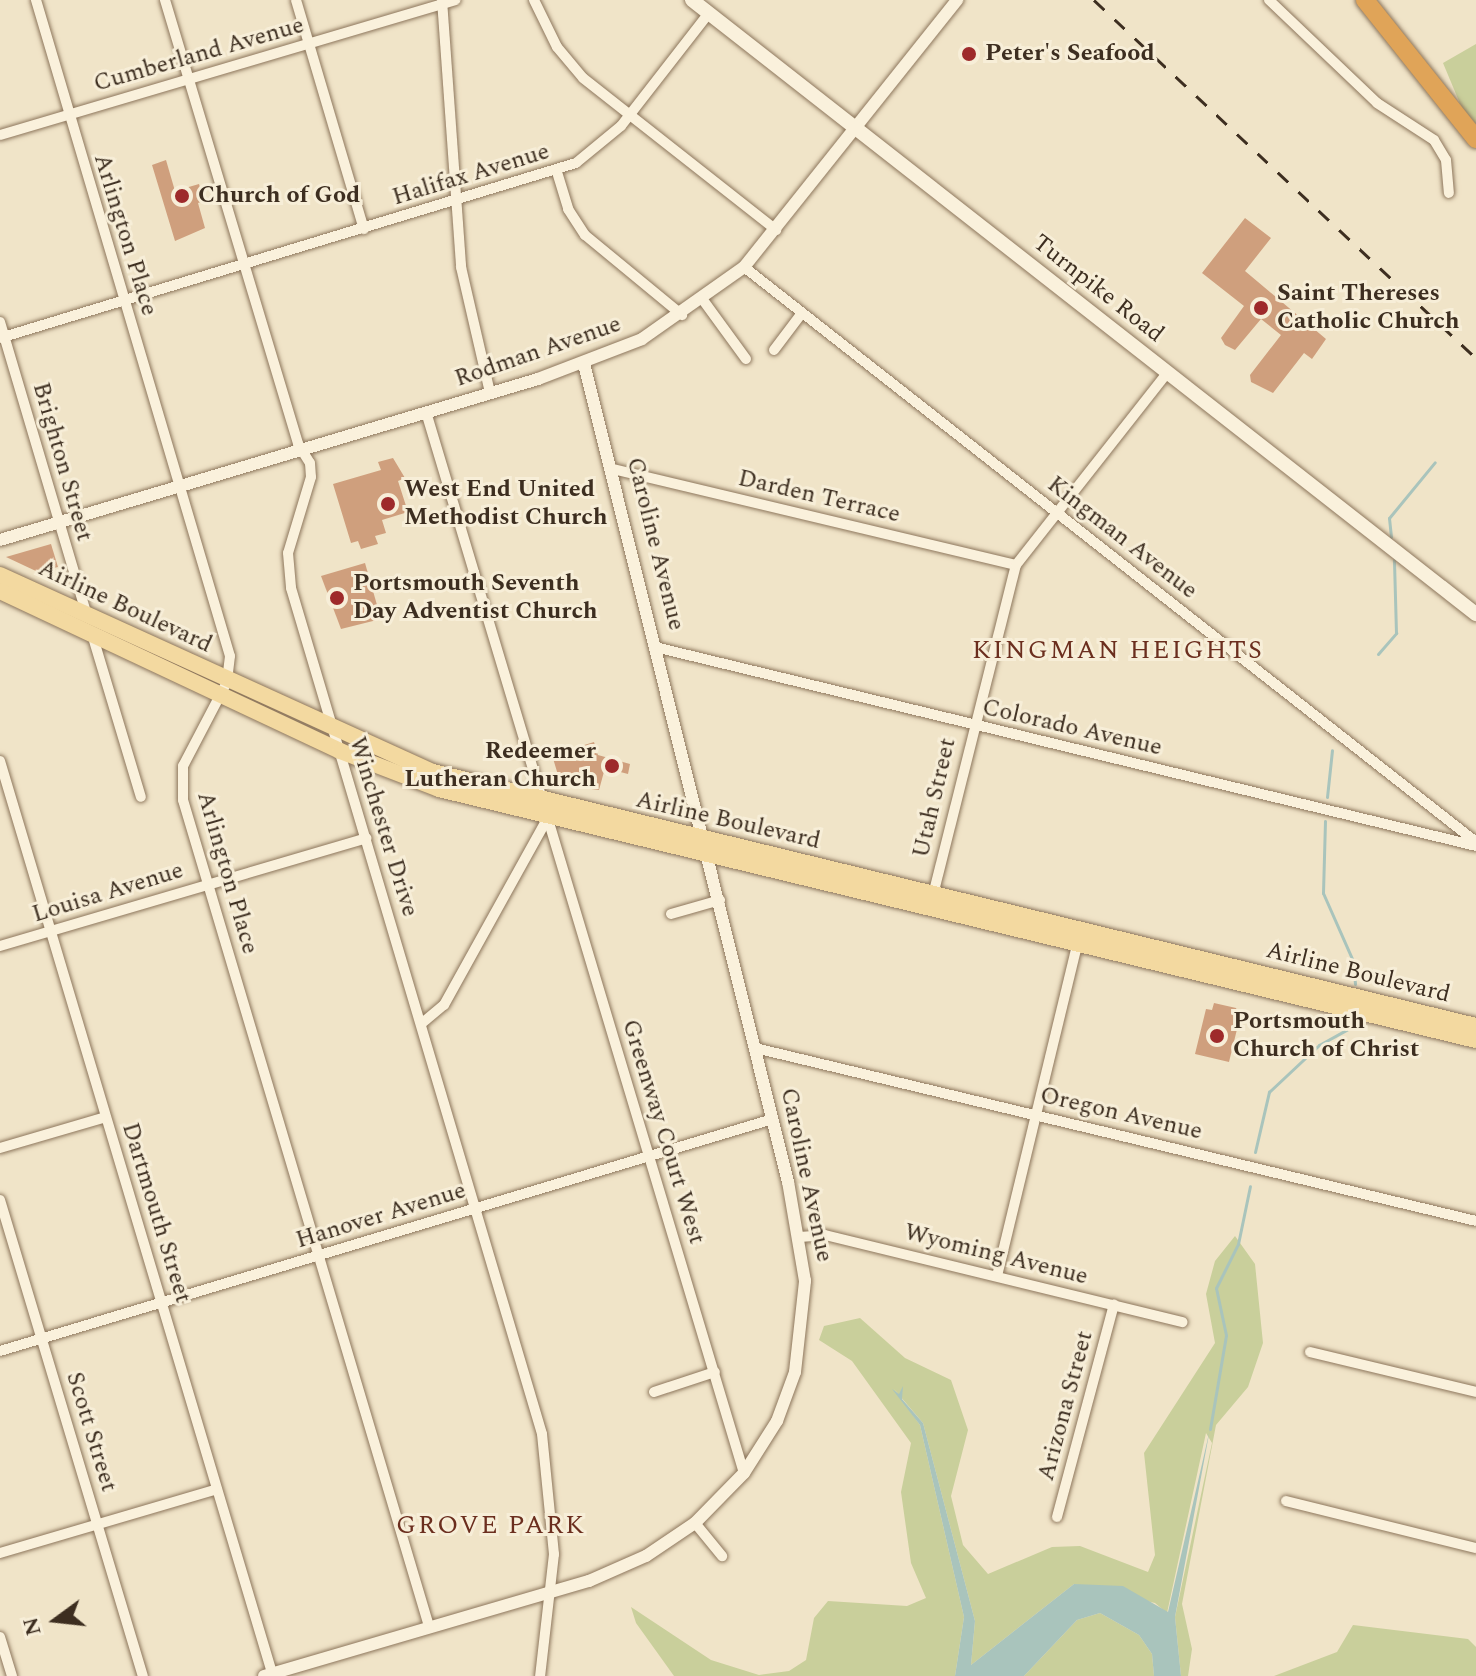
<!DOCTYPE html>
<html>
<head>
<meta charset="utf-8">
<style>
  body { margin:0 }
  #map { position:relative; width:1476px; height:1676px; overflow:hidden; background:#f0e4c8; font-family:Spectral,serif }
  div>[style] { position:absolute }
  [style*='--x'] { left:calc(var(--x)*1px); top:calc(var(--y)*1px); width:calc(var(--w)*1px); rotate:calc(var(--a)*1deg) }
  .green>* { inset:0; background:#c9cf9b }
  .water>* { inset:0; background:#a9c4bc }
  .stream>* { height:3px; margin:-1.5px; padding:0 1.5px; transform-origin:1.5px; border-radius:1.5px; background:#a9c4bc }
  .building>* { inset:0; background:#cf9f7d }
  .roads { filter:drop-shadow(0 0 2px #8d765c) drop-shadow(0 0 2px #8d765c) }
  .minor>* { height:10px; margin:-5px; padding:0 5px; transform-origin:5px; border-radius:5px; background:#faf1dc }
  .tertiary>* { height:12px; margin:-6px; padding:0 6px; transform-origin:6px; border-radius:6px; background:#faf1dc }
  .secondary>* { height:14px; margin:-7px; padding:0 7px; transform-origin:7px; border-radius:7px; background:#faf1dc }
  .primary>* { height:16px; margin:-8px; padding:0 8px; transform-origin:8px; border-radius:8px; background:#f3d9a0 }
  .motorway>* { height:18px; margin:-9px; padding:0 9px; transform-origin:9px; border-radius:9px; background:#e0a458 }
  .rail>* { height:3px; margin-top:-1.5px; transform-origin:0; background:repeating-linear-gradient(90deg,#3d2e20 0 14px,transparent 0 28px) }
  .dots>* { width:22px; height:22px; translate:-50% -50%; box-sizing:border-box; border:4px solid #f7eed8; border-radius:50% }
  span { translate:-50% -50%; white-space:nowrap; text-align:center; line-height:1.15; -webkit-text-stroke:6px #f7eed8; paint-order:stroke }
  .poi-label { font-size:24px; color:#3d2e20; font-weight:700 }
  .left { translate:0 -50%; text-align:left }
  .right { translate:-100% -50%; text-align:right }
  .street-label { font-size:24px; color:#3d2e20 }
  .neighbourhood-label { font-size:26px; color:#6b2e1e; letter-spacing:2px }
  .north { position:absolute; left:16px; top:1580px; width:80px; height:80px; -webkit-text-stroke:6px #f7eed8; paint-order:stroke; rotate:255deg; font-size:22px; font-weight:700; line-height:32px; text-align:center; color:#3d2e20 }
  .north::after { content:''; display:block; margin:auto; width:28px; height:36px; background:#3d2e20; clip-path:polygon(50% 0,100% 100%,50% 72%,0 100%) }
</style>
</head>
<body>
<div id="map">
  <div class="green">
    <i style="clip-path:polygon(1476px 44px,1476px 124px,1461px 106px,1443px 63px)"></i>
    <i style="clip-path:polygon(1235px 1236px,1255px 1264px,1263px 1343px,1248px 1387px,1216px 1425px,1182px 1604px,1192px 1649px,1188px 1676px,1181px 1676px,1175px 1617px,1212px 1443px,1206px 1433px,1167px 1613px,1155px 1603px,1074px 1584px,971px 1665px,975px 1621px,923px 1423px,894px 1389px,920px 1425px,964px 1617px,955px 1676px,674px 1676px,636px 1623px,631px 1607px,711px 1660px,759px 1675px,789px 1671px,806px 1660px,814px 1618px,828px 1601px,907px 1606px,926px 1598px,911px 1563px,901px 1492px,911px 1443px,852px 1361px,819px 1340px,824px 1326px,860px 1318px,905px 1358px,951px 1380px,968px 1430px,951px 1496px,963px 1545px,988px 1574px,1052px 1547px,1080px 1546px,1148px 1572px,1155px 1555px,1144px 1453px,1215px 1343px,1206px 1294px,1215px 1261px)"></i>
    <i style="clip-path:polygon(1100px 1613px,1139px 1635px,1152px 1654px,1154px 1676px,1024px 1676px,1077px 1620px)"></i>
    <i style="clip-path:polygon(1353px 1625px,1468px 1639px,1476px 1647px,1476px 1676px,1274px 1676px,1337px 1652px)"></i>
  </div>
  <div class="water">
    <i style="clip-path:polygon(903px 1386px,902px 1399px,923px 1423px,975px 1621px,971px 1665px,1074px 1584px,1123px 1586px,1168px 1612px,1210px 1429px,1175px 1617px,1181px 1676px,1154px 1676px,1152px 1654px,1139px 1635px,1100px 1613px,1077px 1620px,1024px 1676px,955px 1676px,964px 1617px,920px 1425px,892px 1389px,899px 1394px)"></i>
  </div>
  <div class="stream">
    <i style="--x:1391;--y:537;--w:19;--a:-96"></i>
    <i style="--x:1389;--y:518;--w:72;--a:-50.6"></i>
    <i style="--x:1378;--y:654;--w:28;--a:-49"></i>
    <i style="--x:1396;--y:633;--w:73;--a:-91.6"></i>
    <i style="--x:1327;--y:797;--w:47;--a:-83.9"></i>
    <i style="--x:1325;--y:821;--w:72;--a:91.6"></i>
    <i style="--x:1323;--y:893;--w:74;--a:66.2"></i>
    <i style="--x:1353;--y:961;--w:23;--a:85"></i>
    <i style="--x:1255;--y:1152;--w:62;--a:-76.9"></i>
    <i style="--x:1269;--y:1092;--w:69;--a:-43.2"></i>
    <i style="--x:1319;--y:1045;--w:38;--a:-29"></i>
    <i style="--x:1210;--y:1429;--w:95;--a:-80.3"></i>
    <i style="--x:1226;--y:1335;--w:48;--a:-102"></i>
    <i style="--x:1216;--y:1288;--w:49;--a:-63.4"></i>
    <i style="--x:1238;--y:1244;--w:59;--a:-78.3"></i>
  </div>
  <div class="building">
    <i style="clip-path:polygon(166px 160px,175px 191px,199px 184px,204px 201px,198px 203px,205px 228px,175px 241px,152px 165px)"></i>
    <i style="clip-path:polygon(1245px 218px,1271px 238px,1245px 271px,1326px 339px,1312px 359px,1304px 353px,1273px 393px,1251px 382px,1250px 375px,1281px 335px,1261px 319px,1235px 350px,1225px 345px,1221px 338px,1244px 306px,1202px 273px)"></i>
    <i style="clip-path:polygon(393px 458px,405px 478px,398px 481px,408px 512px,382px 520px,386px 533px,375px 536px,378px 544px,361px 549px,358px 541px,351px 543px,333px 484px,381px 470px,378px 462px)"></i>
    <i style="clip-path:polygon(51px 544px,58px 567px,38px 572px,6px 557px)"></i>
    <i style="clip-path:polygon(365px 563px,381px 619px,341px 629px,321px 576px)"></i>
    <i style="clip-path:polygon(594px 742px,598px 755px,630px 764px,628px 774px,605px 768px,599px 790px,561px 785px,552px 755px)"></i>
    <i style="clip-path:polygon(1214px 1003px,1236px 1008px,1240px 1017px,1229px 1062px,1195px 1054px,1206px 1009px,1212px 1010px)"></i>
  </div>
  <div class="roads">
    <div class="minor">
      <i style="--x:36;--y:0;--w:684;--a:73.53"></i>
      <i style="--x:230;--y:656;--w:26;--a:97"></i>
      <i style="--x:227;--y:682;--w:95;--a:117.6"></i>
      <i style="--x:183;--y:766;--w:34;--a:90"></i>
      <i style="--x:183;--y:800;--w:862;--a:73.42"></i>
      <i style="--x:165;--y:0;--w:463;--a:73.3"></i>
      <i style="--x:298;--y:444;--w:22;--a:58"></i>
      <i style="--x:310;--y:463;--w:14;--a:86"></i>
      <i style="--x:311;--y:477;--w:79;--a:106.8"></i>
      <i style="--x:288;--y:553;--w:35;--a:85"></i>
      <i style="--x:291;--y:588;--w:882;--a:73.47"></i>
      <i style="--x:542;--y:1434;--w:121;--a:84.3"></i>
      <i style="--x:554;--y:1554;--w:123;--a:96.5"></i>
      <i style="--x:296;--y:0;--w:239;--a:73.5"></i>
      <i style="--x:442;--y:0;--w:268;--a:85.9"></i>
      <i style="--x:461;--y:267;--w:129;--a:77"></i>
      <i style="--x:534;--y:0;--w:52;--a:63.9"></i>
      <i style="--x:557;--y:47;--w:40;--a:50"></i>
      <i style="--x:583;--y:78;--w:246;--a:38.2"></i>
      <i style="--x:1269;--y:0;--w:149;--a:43.6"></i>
      <i style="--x:1377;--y:103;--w:68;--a:33"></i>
      <i style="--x:1434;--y:140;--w:23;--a:59"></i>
      <i style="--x:1446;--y:160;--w:33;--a:85"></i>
      <i style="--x:0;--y:135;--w:475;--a:-16.5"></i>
      <i style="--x:557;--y:172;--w:39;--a:73"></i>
      <i style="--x:568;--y:209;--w:31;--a:57"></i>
      <i style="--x:585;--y:235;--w:126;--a:39.5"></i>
      <i style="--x:744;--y:267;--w:931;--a:38.15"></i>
      <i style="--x:703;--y:300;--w:73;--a:53.9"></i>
      <i style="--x:0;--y:322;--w:306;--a:73.5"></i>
      <i style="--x:0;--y:338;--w:602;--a:-16.9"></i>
      <i style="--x:576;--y:163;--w:58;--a:-39.4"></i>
      <i style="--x:621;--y:126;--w:143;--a:-52.1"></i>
      <i style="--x:774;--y:350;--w:46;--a:-52.9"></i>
      <i style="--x:426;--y:412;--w:1108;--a:73.32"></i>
      <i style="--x:613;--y:469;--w:414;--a:13.4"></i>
      <i style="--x:92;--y:634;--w:170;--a:73.3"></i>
      <i style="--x:659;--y:648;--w:841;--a:13.62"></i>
      <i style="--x:0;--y:761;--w:955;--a:73.39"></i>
      <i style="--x:932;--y:899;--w:344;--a:-75.9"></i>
      <i style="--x:1016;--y:565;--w:246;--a:-51.8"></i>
      <i style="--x:671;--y:914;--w:51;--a:-15.9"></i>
      <i style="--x:0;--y:946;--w:382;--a:-16.4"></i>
      <i style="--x:421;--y:1024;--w:30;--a:-40"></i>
      <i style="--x:444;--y:1005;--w:215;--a:-61"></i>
      <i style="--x:755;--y:1048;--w:741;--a:13.49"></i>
      <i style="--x:0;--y:1148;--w:110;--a:-16.3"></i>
      <i style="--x:0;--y:1200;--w:497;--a:73.3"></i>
      <i style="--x:799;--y:1237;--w:26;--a:-4"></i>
      <i style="--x:825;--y:1235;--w:368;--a:13.7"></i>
      <i style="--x:997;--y:1276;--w:346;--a:-76.4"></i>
      <i style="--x:0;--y:1351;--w:807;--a:-16.71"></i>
      <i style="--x:1310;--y:1352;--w:171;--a:13.5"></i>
      <i style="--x:654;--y:1392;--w:64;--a:-18.2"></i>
      <i style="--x:1286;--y:1501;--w:196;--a:13.9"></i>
      <i style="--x:1057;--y:1517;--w:220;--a:-75"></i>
      <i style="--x:695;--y:1523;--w:43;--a:50.7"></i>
      <i style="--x:0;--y:1553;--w:226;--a:-16.4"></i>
      <i style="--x:0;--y:1637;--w:41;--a:72.9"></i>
    </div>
    <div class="tertiary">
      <i style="--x:0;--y:540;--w:562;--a:-16.66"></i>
      <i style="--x:538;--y:379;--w:111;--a:-21"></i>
      <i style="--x:642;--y:339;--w:125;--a:-35.2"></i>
      <i style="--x:744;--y:267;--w:342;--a:-51.4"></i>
      <i style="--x:264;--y:1676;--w:339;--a:-16.3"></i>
      <i style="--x:589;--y:1581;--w:62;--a:-23.7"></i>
      <i style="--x:646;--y:1556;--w:59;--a:-34"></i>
      <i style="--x:695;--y:1523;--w:70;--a:-45.6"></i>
      <i style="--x:744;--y:1473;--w:62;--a:-57.6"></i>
      <i style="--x:777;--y:1421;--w:52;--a:-69.8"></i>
      <i style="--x:795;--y:1372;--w:92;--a:-83.7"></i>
      <i style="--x:805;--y:1281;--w:100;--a:-99.7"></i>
      <i style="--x:788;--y:1182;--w:843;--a:-104"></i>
    </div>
    <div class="secondary">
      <i style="--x:692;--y:0;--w:996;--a:38.07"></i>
    </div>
    <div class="primary">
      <i style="--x:0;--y:575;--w:476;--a:24.5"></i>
      <i style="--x:433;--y:772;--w:1073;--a:13.69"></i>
      <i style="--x:0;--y:591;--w:376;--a:25.2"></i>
      <i style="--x:340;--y:751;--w:106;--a:21"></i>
      <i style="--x:439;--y:789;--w:1067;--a:13.61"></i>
    </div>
    <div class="motorway">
      <i style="--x:1365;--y:0;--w:178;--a:51.4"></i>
    </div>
  </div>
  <div class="rail">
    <i style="--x:1094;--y:0;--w:524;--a:43.14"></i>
  </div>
  <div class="dots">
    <i style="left:969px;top:54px;background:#9e2a2b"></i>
    <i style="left:182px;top:196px;background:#9e2a2b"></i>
    <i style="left:1261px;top:308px;background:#9e2a2b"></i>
    <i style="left:388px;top:504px;background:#9e2a2b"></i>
    <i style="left:337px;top:598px;background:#9e2a2b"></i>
    <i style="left:612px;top:766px;background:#9e2a2b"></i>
    <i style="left:1217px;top:1036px;background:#9e2a2b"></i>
  </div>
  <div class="poi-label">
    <span class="left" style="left:985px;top:54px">Peter's Seafood</span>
    <span class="left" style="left:198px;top:196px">Church of God</span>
    <span class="left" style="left:1277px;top:308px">Saint Thereses<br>Catholic Church</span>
    <span class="left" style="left:404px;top:504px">West End United<br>Methodist Church</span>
    <span class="left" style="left:353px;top:598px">Portsmouth Seventh<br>Day Adventist Church</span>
    <span class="right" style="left:596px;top:766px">Redeemer<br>Lutheran Church</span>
    <span class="left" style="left:1233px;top:1036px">Portsmouth<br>Church of Christ</span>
  </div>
  <div class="street-label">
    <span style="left:199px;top:55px;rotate:-16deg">Cumberland Avenue</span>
    <span style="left:471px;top:175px;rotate:-17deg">Halifax Avenue</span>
    <span style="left:125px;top:235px;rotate:73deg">Arlington Place</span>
    <span style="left:1098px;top:289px;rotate:38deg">Turnpike Road</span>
    <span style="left:538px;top:352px;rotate:-19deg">Rodman Avenue</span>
    <span style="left:62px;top:462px;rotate:74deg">Brighton Street</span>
    <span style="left:819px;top:497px;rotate:13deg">Darden Terrace</span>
    <span style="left:1122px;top:538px;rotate:38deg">Kingman Avenue</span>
    <span style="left:655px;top:544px;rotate:76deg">Caroline Avenue</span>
    <span style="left:125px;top:607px;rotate:25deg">Airline Boulevard</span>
    <span style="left:1072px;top:728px;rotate:13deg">Colorado Avenue</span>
    <span style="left:935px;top:798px;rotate:-77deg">Utah Street</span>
    <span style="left:728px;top:821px;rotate:13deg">Airline Boulevard</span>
    <span style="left:383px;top:827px;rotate:73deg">Winchester Drive</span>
    <span style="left:227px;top:873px;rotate:74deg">Arlington Place</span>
    <span style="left:108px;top:893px;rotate:-17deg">Louisa Avenue</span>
    <span style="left:1358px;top:973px;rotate:14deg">Airline Boulevard</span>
    <span style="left:1121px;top:1114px;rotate:13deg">Oregon Avenue</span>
    <span style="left:663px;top:1132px;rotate:73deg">Greenway Court West</span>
    <span style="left:806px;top:1175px;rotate:78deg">Caroline Avenue</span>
    <span style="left:156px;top:1213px;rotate:73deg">Dartmouth Street</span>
    <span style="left:381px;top:1216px;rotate:-17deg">Hanover Avenue</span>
    <span style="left:996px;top:1255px;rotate:14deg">Wyoming Avenue</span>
    <span style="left:1066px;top:1406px;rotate:-75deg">Arizona Street</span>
    <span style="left:91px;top:1432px;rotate:73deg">Scott Street</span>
  </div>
  <div class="neighbourhood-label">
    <span style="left:1118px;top:651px">KINGMAN HEIGHTS</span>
    <span style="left:491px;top:1526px">GROVE PARK</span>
  </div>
  <div class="north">N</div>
</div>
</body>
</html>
